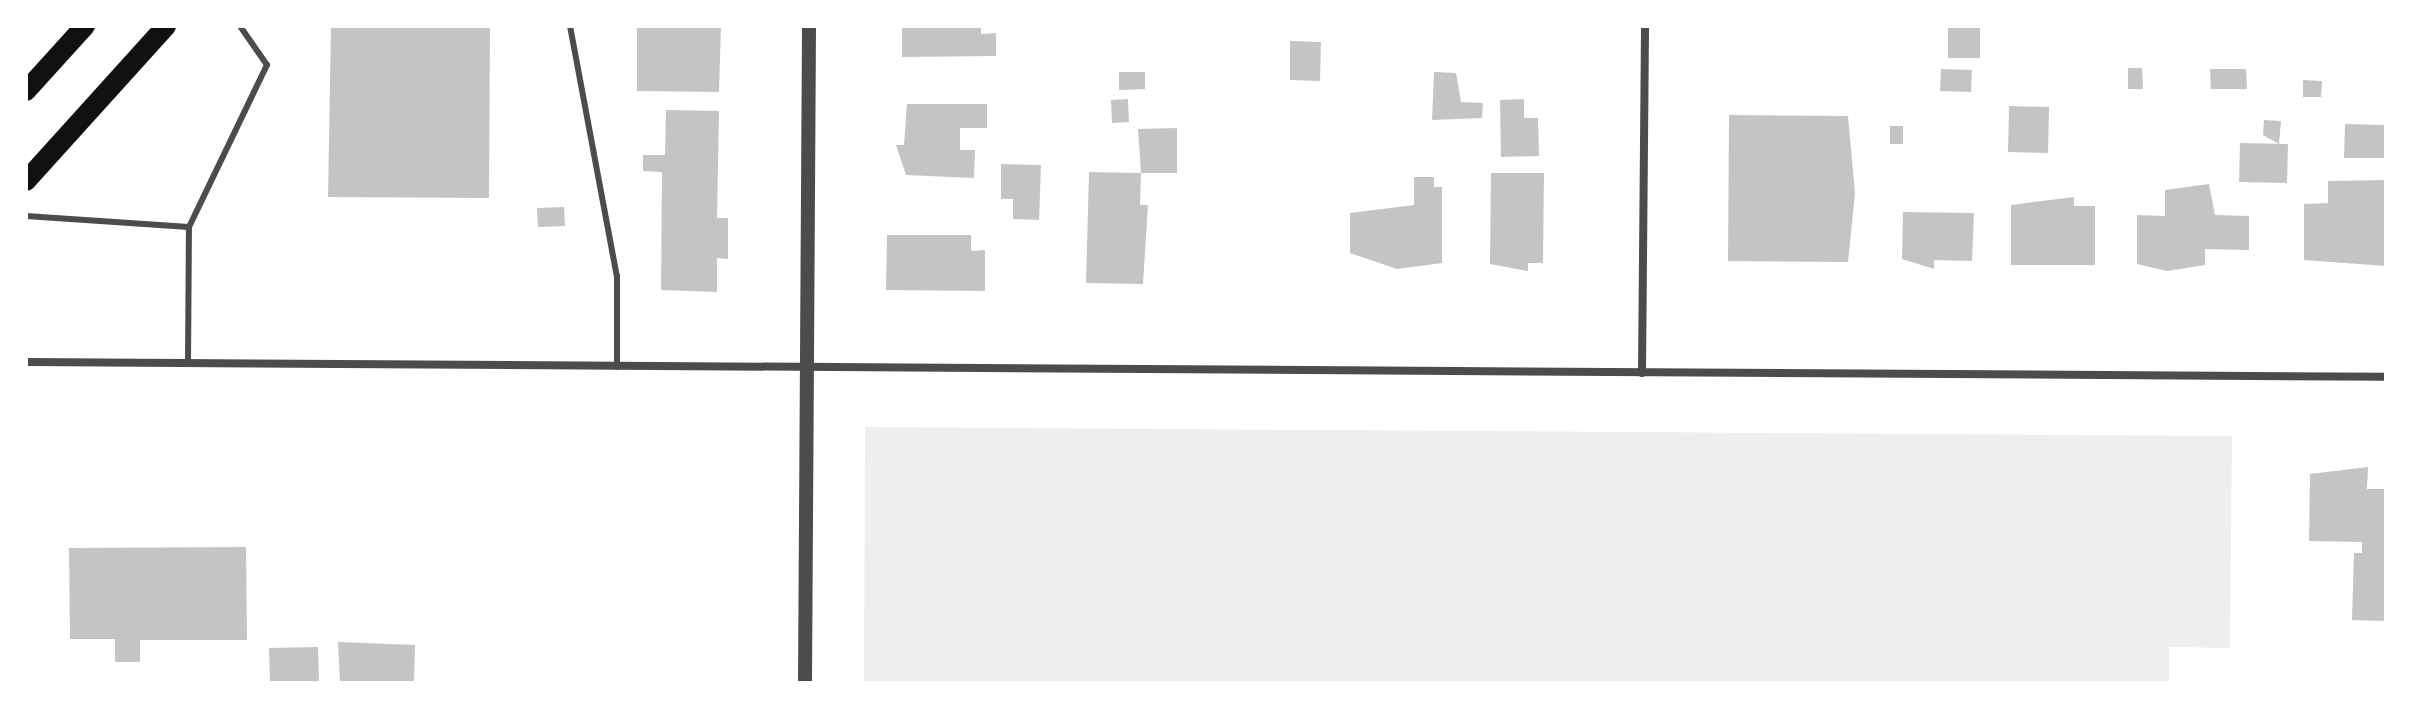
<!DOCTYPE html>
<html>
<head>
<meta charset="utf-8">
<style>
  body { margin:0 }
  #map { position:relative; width:2412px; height:709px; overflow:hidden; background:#fff; font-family:"Fira Sans Condensed",sans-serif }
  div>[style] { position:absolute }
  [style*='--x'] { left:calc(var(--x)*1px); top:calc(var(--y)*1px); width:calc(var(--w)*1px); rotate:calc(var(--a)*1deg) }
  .green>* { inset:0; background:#eee }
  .building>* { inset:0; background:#c4c4c4 }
  .service>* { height:6px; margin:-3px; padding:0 3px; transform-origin:3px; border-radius:3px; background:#4c4c4c }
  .minor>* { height:8px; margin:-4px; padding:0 4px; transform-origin:4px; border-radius:4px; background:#4c4c4c }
  .tertiary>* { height:14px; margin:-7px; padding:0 7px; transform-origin:7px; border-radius:7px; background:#4c4c4c }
  .primary>* { height:20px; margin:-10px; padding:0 10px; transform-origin:10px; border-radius:10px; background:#111 }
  span { translate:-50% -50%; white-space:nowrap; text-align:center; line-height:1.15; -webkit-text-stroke:7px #fff; paint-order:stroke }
  .frame { position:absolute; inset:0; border:28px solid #fff; pointer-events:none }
</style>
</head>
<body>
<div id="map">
  <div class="green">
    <i style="clip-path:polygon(865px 427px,2232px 436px,2230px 648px,2169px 647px,2169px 683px,864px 683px)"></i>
  </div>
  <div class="building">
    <i style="clip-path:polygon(331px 26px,490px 26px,489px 198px,328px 197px)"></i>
    <i style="clip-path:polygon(637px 26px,721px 26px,719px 92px,637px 91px)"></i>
    <i style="clip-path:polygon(902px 26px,981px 26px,981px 34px,996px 33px,996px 56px,902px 57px)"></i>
    <i style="clip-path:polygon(1948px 26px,1980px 26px,1980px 58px,1948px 58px)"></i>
    <i style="clip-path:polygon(1290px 41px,1321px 42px,1320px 81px,1290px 80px)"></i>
    <i style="clip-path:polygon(2128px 68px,2142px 68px,2143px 89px,2128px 89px)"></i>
    <i style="clip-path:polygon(1941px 69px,1972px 70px,1971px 92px,1940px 91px)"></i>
    <i style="clip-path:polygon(2210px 69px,2246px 69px,2247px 89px,2211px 89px)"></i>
    <i style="clip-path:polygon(1119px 72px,1145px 72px,1145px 89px,1119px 90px)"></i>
    <i style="clip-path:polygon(1434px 72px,1456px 73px,1461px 102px,1483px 103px,1482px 118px,1432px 120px)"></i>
    <i style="clip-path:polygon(2303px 80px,2322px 81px,2321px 97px,2303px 97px)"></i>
    <i style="clip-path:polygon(1128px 99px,1129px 122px,1112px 123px,1111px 100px)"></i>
    <i style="clip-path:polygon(1524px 99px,1524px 118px,1538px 118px,1539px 156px,1501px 157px,1500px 100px)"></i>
    <i style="clip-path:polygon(907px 104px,987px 104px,987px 128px,960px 128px,960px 150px,975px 150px,974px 178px,906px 175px,896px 145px,904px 145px)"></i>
    <i style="clip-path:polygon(2009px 106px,2049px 107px,2048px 153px,2008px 152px)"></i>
    <i style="clip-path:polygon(666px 110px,719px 111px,717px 218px,728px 218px,728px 259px,717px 258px,717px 292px,661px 290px,662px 172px,643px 171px,643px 155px,665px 155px)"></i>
    <i style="clip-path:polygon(1729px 115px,1848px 116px,1855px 193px,1848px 262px,1728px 261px)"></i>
    <i style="clip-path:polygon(2264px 120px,2281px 121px,2279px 144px,2263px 135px)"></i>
    <i style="clip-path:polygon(2345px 124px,2386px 125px,2386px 158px,2344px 158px)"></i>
    <i style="clip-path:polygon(1890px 126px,1903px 126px,1903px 144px,1890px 144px)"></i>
    <i style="clip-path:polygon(1177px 128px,1177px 173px,1141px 173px,1138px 129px)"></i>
    <i style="clip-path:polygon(2240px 143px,2288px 144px,2287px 183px,2239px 182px)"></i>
    <i style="clip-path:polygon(1001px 164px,1041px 165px,1039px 220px,1013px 219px,1013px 199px,1001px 199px)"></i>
    <i style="clip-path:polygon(1089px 172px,1141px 173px,1140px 205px,1148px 205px,1143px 284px,1086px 283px)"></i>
    <i style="clip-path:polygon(1491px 173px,1544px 173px,1543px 263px,1528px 263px,1528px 271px,1490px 264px)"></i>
    <i style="clip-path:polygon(1414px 177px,1434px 177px,1434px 187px,1442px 187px,1442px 263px,1397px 269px,1350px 253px,1350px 213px,1414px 205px)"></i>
    <i style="clip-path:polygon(2386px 180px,2386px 266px,2304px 260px,2304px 204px,2328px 203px,2328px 181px)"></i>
    <i style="clip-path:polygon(2209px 184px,2215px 215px,2249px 216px,2249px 250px,2205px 249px,2205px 265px,2167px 271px,2137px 264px,2137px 215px,2165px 216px,2165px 190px)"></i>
    <i style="clip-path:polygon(2074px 197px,2074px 206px,2095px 206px,2095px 265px,2011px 265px,2011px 205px)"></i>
    <i style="clip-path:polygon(564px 207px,565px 226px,538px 227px,537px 208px)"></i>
    <i style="clip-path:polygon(1903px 212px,1974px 213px,1972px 261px,1934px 260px,1934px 269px,1902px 259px)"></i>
    <i style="clip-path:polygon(887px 235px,971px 235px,971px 251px,985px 250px,985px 291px,886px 290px)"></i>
    <i style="clip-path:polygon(2368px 467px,2367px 489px,2384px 489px,2386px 621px,2352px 620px,2354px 553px,2362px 553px,2362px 542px,2309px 541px,2310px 474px)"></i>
    <i style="clip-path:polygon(246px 547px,247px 640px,140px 640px,140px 662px,115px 662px,115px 639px,70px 639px,69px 548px)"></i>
    <i style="clip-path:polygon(338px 642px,415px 645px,414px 683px,340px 683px)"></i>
    <i style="clip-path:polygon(318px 647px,319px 683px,270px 683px,269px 648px)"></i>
  </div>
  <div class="service">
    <i style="--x:570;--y:26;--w:254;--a:79.4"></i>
    <i style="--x:617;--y:276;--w:91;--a:90"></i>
    <i style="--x:26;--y:216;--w:163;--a:3.9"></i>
    <i style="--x:189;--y:227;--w:180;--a:-64.3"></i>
    <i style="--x:267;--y:65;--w:47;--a:-124.7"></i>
    <i style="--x:188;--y:363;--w:136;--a:-89.6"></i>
  </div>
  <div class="minor">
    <i style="--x:26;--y:362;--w:2360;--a:0.36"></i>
    <i style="--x:1642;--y:373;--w:347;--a:-89.5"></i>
  </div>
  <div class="tertiary">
    <i style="--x:805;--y:683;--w:657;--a:-89.65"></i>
  </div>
  <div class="primary">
    <i style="--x:26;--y:91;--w:88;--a:-47.8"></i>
    <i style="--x:26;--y:181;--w:209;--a:-47.9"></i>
  </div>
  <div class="frame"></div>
</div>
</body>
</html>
